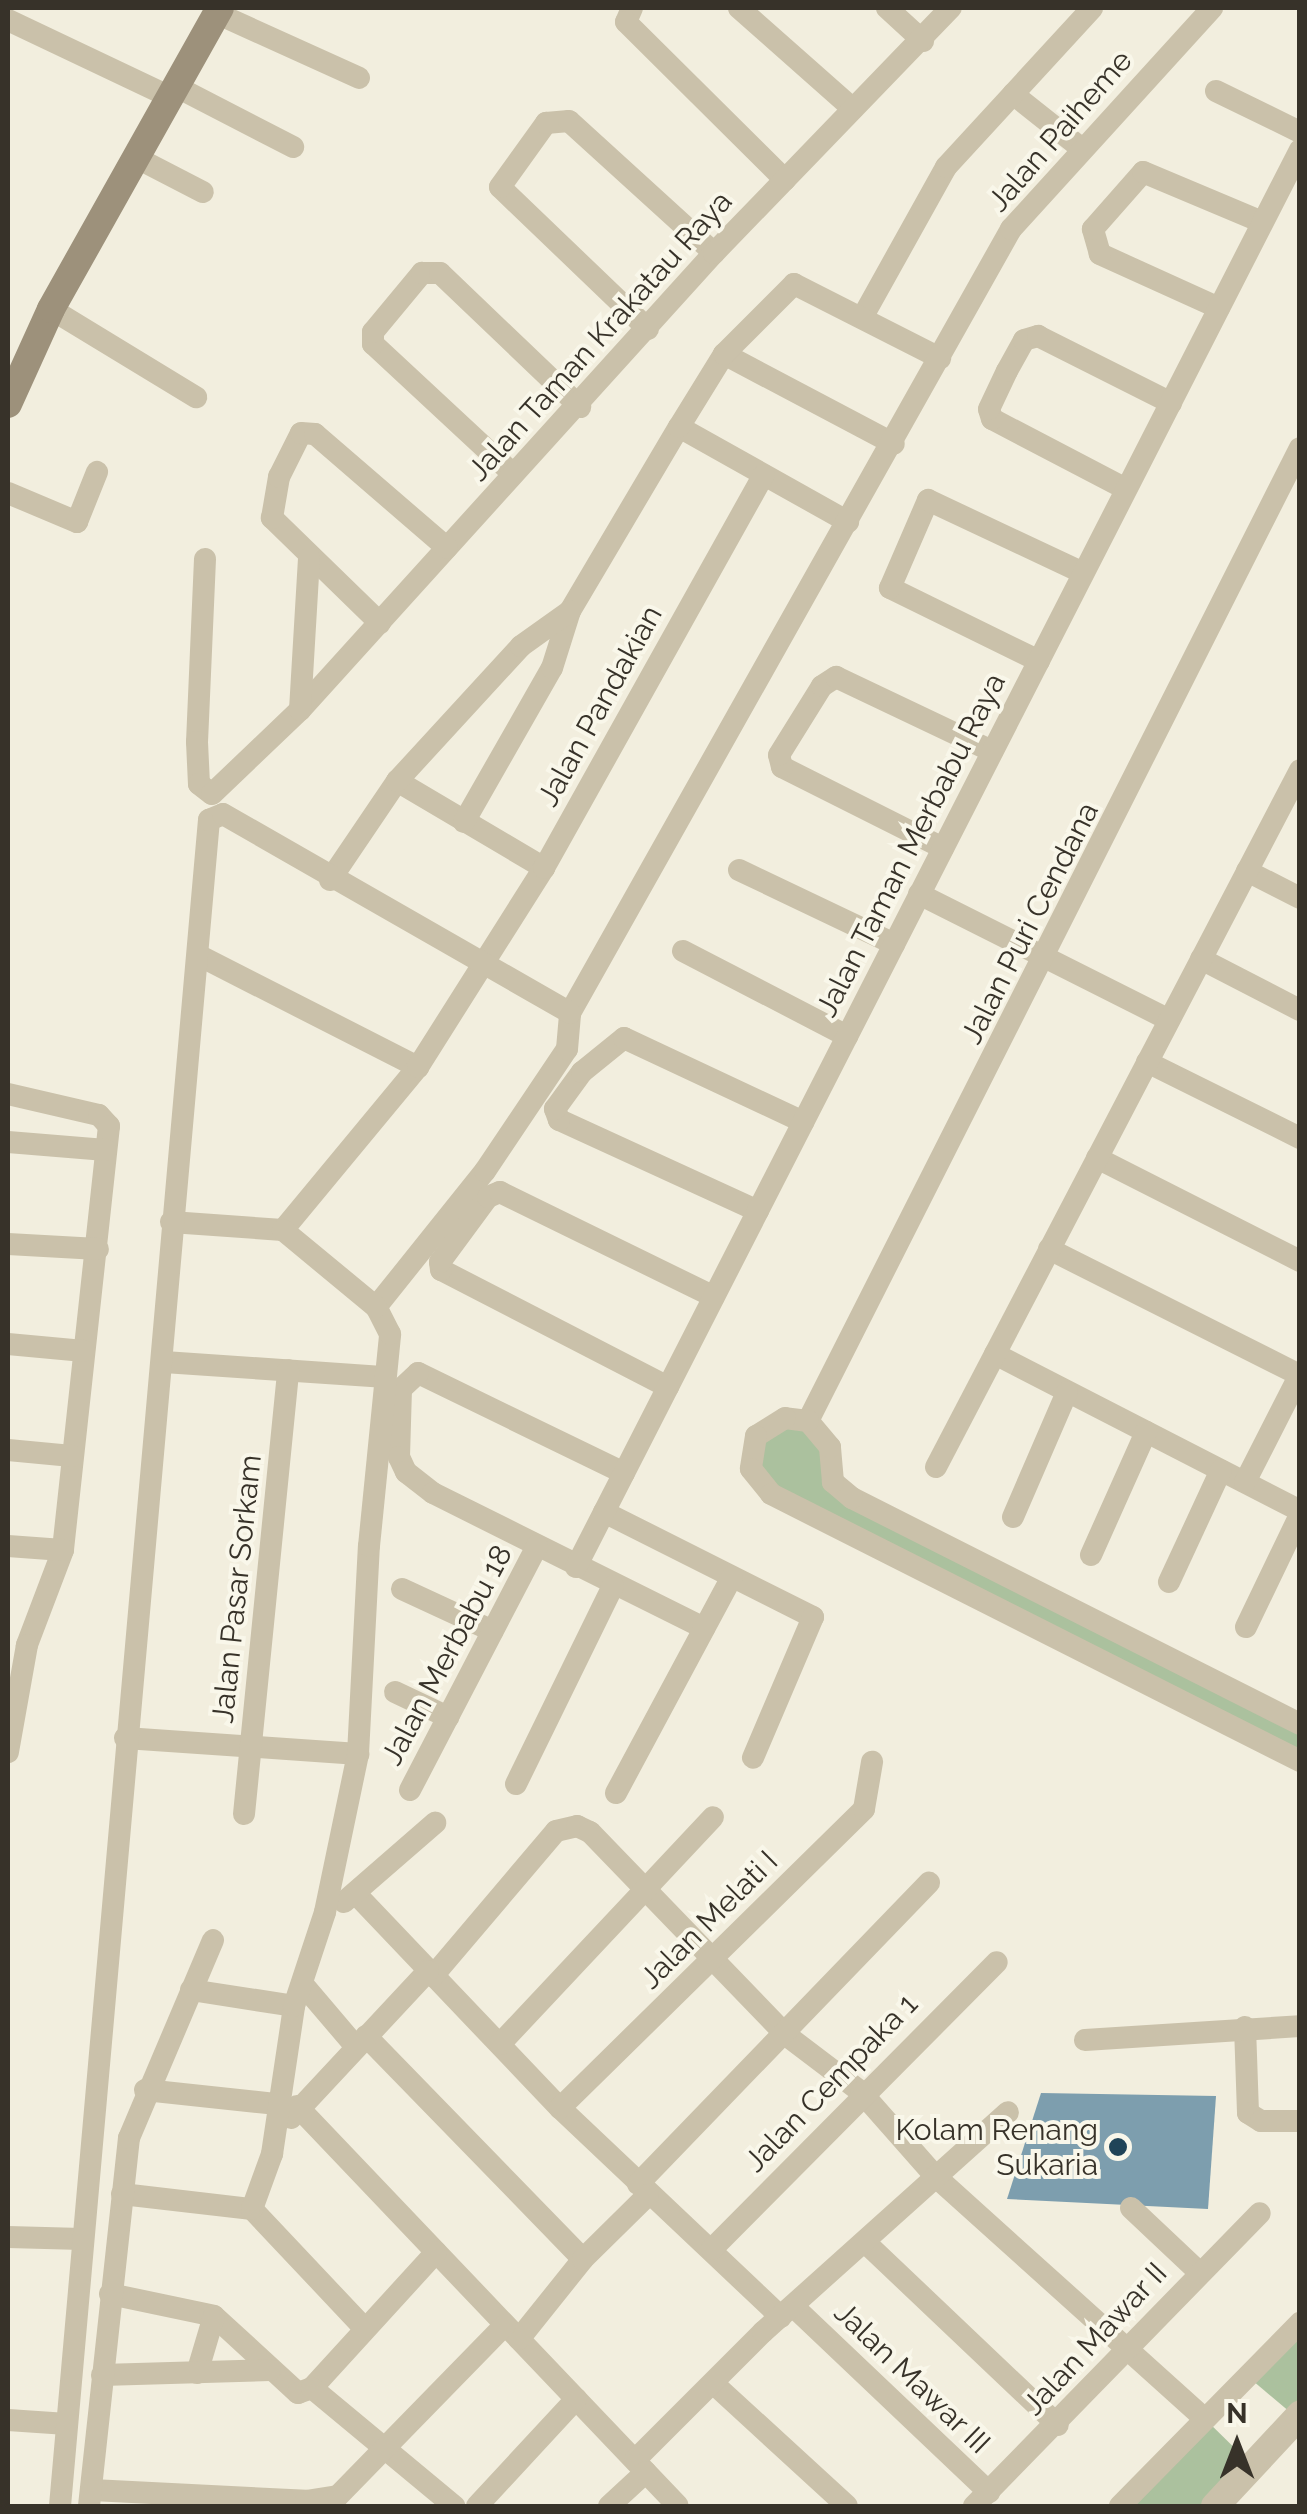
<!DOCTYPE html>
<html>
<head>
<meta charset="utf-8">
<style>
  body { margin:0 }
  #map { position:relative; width:1307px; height:2514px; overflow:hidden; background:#f2eede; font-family:Raleway,sans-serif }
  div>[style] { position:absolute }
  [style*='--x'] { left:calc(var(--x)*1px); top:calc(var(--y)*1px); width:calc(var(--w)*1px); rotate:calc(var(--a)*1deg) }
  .green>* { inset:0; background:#abc19e }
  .water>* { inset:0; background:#7d9eae }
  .minor>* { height:22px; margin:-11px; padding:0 11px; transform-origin:11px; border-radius:11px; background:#cac1aa }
  .tertiary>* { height:28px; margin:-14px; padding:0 14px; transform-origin:14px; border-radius:14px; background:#cac1aa }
  .secondary>* { height:28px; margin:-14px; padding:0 14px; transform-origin:14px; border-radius:14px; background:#9d917b }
  .dots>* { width:28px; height:28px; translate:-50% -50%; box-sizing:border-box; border:5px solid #f9f7ea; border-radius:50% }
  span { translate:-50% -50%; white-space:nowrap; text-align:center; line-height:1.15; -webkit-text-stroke:8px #f9f7ea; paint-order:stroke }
  .street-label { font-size:30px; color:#373229 }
  .poi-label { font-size:30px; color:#373229 }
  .right { translate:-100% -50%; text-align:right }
  .frame { position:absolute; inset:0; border:10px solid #373229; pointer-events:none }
  .north { position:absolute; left:1187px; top:2394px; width:100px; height:100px; -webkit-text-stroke:8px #f9f7ea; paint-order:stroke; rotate:0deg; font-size:28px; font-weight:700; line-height:40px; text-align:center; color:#373229 }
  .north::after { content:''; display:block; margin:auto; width:35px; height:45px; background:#373229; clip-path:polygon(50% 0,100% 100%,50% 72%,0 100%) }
</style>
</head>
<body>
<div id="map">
  <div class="green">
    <i style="clip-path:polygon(808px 1421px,833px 1482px,1299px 1724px,1299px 1761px,771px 1494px,751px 1446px,756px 1436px)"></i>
    <i style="clip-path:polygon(1299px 2323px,1300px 2415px,1297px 2418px,1246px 2375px)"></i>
    <i style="clip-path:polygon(1203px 2417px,1253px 2466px,1215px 2506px,1120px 2506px)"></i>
  </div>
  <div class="water">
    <i style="clip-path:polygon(1041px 2093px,1216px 2096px,1208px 2209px,1007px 2199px)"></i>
  </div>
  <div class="minor">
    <i style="--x:632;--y:8;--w:15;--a:113"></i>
    <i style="--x:626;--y:22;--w:224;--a:44.8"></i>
    <i style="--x:739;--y:8;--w:152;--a:41.5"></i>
    <i style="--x:887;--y:8;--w:49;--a:42.5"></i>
    <i style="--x:216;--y:13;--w:157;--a:24.4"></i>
    <i style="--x:8;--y:20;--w:179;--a:25.4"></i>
    <i style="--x:175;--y:86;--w:133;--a:27.3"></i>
    <i style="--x:1216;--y:91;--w:93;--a:26"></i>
    <i style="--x:1013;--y:94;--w:87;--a:38.5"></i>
    <i style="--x:137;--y:158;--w:74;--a:27.3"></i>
    <i style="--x:1219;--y:308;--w:131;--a:-155.6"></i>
    <i style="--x:1100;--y:254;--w:26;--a:-106"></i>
    <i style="--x:1093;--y:229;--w:76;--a:-48.7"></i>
    <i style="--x:1143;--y:172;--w:129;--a:22.8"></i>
    <i style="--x:51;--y:309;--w:170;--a:31.3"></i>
    <i style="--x:862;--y:318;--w:173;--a:-60.9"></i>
    <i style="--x:946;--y:167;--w:216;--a:-47.4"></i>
    <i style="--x:648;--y:329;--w:205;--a:-136.2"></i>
    <i style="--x:500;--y:187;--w:79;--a:-54.3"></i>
    <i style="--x:546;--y:123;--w:23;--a:-5"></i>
    <i style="--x:569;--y:121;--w:196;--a:42.3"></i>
    <i style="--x:724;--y:354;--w:192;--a:27.9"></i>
    <i style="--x:679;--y:427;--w:194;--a:29.3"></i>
    <i style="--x:513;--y:474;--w:191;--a:-137.1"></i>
    <i style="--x:373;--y:344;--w:12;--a:-90"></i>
    <i style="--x:373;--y:332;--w:77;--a:-50.3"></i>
    <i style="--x:422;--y:273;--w:18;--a:0"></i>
    <i style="--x:440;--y:273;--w:194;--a:43.7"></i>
    <i style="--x:1126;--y:489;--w:151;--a:-152.4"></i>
    <i style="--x:992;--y:419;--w:10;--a:-107"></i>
    <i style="--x:989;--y:409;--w:42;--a:-64.7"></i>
    <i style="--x:1007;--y:371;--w:35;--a:-61"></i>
    <i style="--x:1024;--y:340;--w:15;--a:-16"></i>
    <i style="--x:1038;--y:336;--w:149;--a:26.7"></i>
    <i style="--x:8;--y:493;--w:75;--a:22.8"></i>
    <i style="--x:77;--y:522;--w:54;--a:-68.2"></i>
    <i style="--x:205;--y:559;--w:183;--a:92.5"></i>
    <i style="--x:197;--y:742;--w:42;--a:87.3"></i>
    <i style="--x:199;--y:784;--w:16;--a:38"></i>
    <i style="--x:212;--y:794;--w:122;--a:-43.7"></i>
    <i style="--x:300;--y:710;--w:617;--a:-47.83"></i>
    <i style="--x:714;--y:253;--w:341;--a:-46"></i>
    <i style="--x:380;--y:623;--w:151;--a:-135.8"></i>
    <i style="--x:272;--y:518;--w:42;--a:-80.3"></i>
    <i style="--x:279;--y:477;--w:49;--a:-63.4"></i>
    <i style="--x:301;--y:433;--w:14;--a:4"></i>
    <i style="--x:315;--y:434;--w:174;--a:40.8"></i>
    <i style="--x:1039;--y:661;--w:166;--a:-153.9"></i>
    <i style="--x:890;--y:588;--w:96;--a:-66.6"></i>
    <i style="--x:928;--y:500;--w:171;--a:25.2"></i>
    <i style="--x:300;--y:710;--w:152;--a:-86.6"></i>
    <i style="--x:397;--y:781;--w:171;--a:30.6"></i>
    <i style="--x:464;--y:822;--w:177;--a:-60.3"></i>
    <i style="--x:552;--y:668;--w:60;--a:-72.5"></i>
    <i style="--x:570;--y:611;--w:214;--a:-59.4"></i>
    <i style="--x:679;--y:427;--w:86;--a:-58.3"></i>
    <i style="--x:724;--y:354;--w:99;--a:-45"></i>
    <i style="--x:794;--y:284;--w:164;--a:26.9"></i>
    <i style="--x:943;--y:848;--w:180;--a:-153.3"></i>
    <i style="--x:782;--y:767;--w:12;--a:-104"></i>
    <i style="--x:779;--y:755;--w:81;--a:-58.1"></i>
    <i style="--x:822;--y:686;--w:17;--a:-33"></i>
    <i style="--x:836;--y:677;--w:173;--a:25.4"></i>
    <i style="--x:739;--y:870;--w:172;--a:25.5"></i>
    <i style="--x:1247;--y:871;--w:59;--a:27"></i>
    <i style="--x:330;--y:880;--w:120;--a:-55.9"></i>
    <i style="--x:397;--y:781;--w:183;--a:-47.4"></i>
    <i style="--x:521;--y:646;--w:60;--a:-35.5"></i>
    <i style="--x:919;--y:894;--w:280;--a:26.7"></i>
    <i style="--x:683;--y:951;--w:185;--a:27.4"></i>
    <i style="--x:200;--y:956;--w:245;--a:27"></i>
    <i style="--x:1201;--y:959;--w:111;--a:27.3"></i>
    <i style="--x:1147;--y:1062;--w:171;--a:26.4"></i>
    <i style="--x:8;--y:1094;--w:93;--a:13"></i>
    <i style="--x:99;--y:1115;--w:15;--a:48"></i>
    <i style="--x:109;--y:1126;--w:426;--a:96.2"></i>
    <i style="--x:63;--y:1550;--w:102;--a:110.8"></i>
    <i style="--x:27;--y:1645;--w:109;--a:100.1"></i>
    <i style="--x:8;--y:1142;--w:98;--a:4.7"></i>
    <i style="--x:1097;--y:1158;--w:228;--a:26.9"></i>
    <i style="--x:758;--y:1211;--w:219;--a:-155.4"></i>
    <i style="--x:559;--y:1120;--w:12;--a:-110"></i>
    <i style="--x:555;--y:1109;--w:46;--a:-53.9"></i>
    <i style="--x:582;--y:1072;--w:54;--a:-39"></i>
    <i style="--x:624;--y:1038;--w:198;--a:25.1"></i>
    <i style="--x:171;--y:1222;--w:112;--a:4.1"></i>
    <i style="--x:283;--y:1230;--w:212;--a:-50.4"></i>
    <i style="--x:418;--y:1067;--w:236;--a:-57.7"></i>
    <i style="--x:544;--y:868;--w:450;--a:-60.8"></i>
    <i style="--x:8;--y:1244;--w:90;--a:3.2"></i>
    <i style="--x:1049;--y:1249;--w:281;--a:26.7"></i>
    <i style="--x:376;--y:1307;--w:174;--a:-51.3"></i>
    <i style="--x:485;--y:1171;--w:147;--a:-56.1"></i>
    <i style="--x:567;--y:1049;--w:36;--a:-85"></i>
    <i style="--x:570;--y:1013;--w:900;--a:-60.64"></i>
    <i style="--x:1011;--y:229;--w:299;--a:-47.7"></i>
    <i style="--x:8;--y:1344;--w:76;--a:5.3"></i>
    <i style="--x:995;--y:1354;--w:343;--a:27.2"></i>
    <i style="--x:164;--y:1362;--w:219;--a:3.9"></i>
    <i style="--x:668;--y:1387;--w:255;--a:-152.7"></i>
    <i style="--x:441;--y:1270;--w:8;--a:-97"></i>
    <i style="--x:440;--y:1262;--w:81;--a:-53.6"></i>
    <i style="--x:488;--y:1197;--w:13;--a:-23"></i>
    <i style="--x:500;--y:1192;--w:238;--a:26.1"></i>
    <i style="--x:808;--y:1421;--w:1090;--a:-63.18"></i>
    <i style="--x:8;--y:1450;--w:64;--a:5.4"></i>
    <i style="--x:936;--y:1467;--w:786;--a:-62.42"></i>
    <i style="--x:624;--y:1473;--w:229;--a:-154.1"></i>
    <i style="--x:418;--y:1373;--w:23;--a:137"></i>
    <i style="--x:401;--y:1389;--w:68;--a:91.7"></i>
    <i style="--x:399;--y:1457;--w:17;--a:65"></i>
    <i style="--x:406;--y:1472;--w:34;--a:38"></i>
    <i style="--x:433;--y:1493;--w:303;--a:26.5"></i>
    <i style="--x:1245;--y:1482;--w:121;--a:-63"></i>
    <i style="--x:604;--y:1512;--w:234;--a:26.7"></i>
    <i style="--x:813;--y:1617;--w:153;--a:113.1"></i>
    <i style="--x:1013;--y:1517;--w:136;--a:-66.6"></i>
    <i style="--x:8;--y:1546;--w:55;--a:4.2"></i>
    <i style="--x:1091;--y:1555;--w:135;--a:-65.9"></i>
    <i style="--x:576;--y:1567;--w:1591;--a:-62.94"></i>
    <i style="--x:1169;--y:1582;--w:123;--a:-65.1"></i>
    <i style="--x:402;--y:1589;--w:100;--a:24.8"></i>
    <i style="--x:1246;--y:1627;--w:124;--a:-64.3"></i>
    <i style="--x:395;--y:1692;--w:59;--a:25.3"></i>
    <i style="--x:1300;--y:1724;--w:502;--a:-153.23"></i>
    <i style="--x:852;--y:1498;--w:25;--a:-140"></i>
    <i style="--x:833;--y:1482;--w:35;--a:-95"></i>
    <i style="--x:830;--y:1447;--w:34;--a:-130"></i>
    <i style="--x:808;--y:1421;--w:23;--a:-173"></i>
    <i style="--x:785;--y:1418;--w:34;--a:148"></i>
    <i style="--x:756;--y:1436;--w:33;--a:99"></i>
    <i style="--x:751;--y:1469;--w:32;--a:51"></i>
    <i style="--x:771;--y:1494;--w:593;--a:26.78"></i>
    <i style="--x:125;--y:1738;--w:234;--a:3.9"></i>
    <i style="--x:516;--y:1784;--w:220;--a:-63.9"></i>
    <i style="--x:410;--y:1790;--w:275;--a:-62.5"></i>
    <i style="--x:616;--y:1793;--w:245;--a:-61.8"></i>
    <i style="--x:244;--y:1814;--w:446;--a:-84.3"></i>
    <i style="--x:357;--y:1895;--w:294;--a:46.4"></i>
    <i style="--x:560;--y:2108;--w:304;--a:43.4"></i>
    <i style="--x:344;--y:1902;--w:121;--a:-41"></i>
    <i style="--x:433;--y:1976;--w:190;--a:-49.7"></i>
    <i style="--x:556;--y:1831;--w:22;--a:-13"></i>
    <i style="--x:577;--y:1826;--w:14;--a:25"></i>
    <i style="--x:590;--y:1832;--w:282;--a:46"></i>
    <i style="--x:786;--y:2035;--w:94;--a:37.2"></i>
    <i style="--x:861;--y:2092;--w:112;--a:48.6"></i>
    <i style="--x:935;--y:2176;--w:360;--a:42"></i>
    <i style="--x:305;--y:1987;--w:79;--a:49.6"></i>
    <i style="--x:191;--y:1990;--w:104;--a:8.8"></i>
    <i style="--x:1245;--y:2027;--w:86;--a:88"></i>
    <i style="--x:1248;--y:2113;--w:15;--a:32"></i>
    <i style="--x:1261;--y:2121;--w:39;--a:0"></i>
    <i style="--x:366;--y:2036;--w:311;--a:45.8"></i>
    <i style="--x:1085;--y:2040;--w:215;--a:-3.7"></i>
    <i style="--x:500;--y:2044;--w:311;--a:-46.8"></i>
    <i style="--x:145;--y:2090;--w:131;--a:6.1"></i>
    <i style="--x:297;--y:2106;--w:552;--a:46.39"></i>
    <i style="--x:560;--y:2108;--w:426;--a:-44.5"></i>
    <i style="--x:864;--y:1809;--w:48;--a:-80.3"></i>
    <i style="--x:291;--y:2118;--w:201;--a:-47"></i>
    <i style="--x:638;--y:2184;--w:419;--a:-46"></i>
    <i style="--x:122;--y:2194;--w:131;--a:6.6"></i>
    <i style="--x:252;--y:2209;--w:163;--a:46.7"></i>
    <i style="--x:1131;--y:2208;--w:93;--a:43.3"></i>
    <i style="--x:252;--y:2209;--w:59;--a:-70"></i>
    <i style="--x:272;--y:2154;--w:150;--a:-81.5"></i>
    <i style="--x:294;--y:2006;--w:99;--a:-71.7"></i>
    <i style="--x:325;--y:1912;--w:161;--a:-78.2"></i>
    <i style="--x:358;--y:1754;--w:208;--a:-87"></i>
    <i style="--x:369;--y:1546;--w:213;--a:-84.3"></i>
    <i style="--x:390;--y:1334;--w:30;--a:-117"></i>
    <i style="--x:376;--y:1307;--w:121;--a:-140.4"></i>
    <i style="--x:8;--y:2237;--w:74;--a:1.5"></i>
    <i style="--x:867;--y:2244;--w:263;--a:43.5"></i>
    <i style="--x:712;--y:2249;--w:404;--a:-45.2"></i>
    <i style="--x:110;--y:2294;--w:106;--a:11.9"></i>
    <i style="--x:214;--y:2316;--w:114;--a:42.5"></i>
    <i style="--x:298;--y:2393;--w:15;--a:-20"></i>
    <i style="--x:312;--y:2388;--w:184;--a:-47.6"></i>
    <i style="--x:794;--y:2307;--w:269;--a:43.5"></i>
    <i style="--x:519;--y:2339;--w:102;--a:-51.3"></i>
    <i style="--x:583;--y:2259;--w:91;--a:-44.6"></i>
    <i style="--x:197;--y:2373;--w:59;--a:-73.4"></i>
    <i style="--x:102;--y:2375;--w:168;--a:-1.7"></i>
    <i style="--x:714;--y:2384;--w:180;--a:42.5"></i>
    <i style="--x:312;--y:2388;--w:185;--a:39.7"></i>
    <i style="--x:8;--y:2420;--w:59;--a:3.9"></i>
    <i style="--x:635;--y:2460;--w:181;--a:-45"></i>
    <i style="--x:763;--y:2332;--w:329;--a:-41.9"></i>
    <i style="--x:92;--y:2490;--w:214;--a:2.9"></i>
    <i style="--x:306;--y:2501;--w:32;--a:-9"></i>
    <i style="--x:338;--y:2496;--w:239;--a:-45.7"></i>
    <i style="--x:60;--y:2506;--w:1693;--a:-84.95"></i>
    <i style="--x:209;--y:820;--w:15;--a:-23"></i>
    <i style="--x:223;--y:814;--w:400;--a:29.8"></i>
    <i style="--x:89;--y:2506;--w:370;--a:-83.8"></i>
    <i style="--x:129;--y:2138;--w:215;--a:-67"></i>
    <i style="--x:477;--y:2506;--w:146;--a:-47.2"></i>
    <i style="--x:609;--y:2506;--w:50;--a:-42.6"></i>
    <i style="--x:974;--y:2506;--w:409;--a:-45.7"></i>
    <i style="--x:1120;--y:2506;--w:257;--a:-45.5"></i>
  </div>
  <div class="tertiary">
    <i style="--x:1215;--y:2506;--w:125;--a:-47"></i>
  </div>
  <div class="secondary">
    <i style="--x:8;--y:404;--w:104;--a:-65.6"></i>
    <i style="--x:51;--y:309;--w:345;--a:-60.7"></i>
  </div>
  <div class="dots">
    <i style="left:1118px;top:2147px;background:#204458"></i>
  </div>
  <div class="street-label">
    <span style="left:1060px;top:131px;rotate:-49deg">Jalan Paiheme</span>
    <span style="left:600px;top:336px;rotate:-48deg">Jalan Taman Krakatau Raya</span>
    <span style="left:600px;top:706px;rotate:-61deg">Jalan Pandakian</span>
    <span style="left:911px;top:845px;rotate:-63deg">Jalan Taman Merbabu Raya</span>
    <span style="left:1030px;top:923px;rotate:-63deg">Jalan Puri Cendana</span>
    <span style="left:237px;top:1589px;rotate:-84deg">Jalan Pasar Sorkam</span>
    <span style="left:447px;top:1655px;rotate:-62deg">Jalan Merbabu 18</span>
    <span style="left:709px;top:1920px;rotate:-45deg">Jalan Melati I</span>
    <span style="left:831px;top:2083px;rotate:-46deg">Jalan Cempaka 1</span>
    <span style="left:1095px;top:2339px;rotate:-47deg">Jalan Mawar II</span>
    <span style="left:912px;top:2378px;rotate:44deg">Jalan Mawar III</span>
  </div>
  <div class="poi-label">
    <span class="right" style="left:1098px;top:2147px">Kolam Renang<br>Sukaria</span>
  </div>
  <div class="frame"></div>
  <div class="north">N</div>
</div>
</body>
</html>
